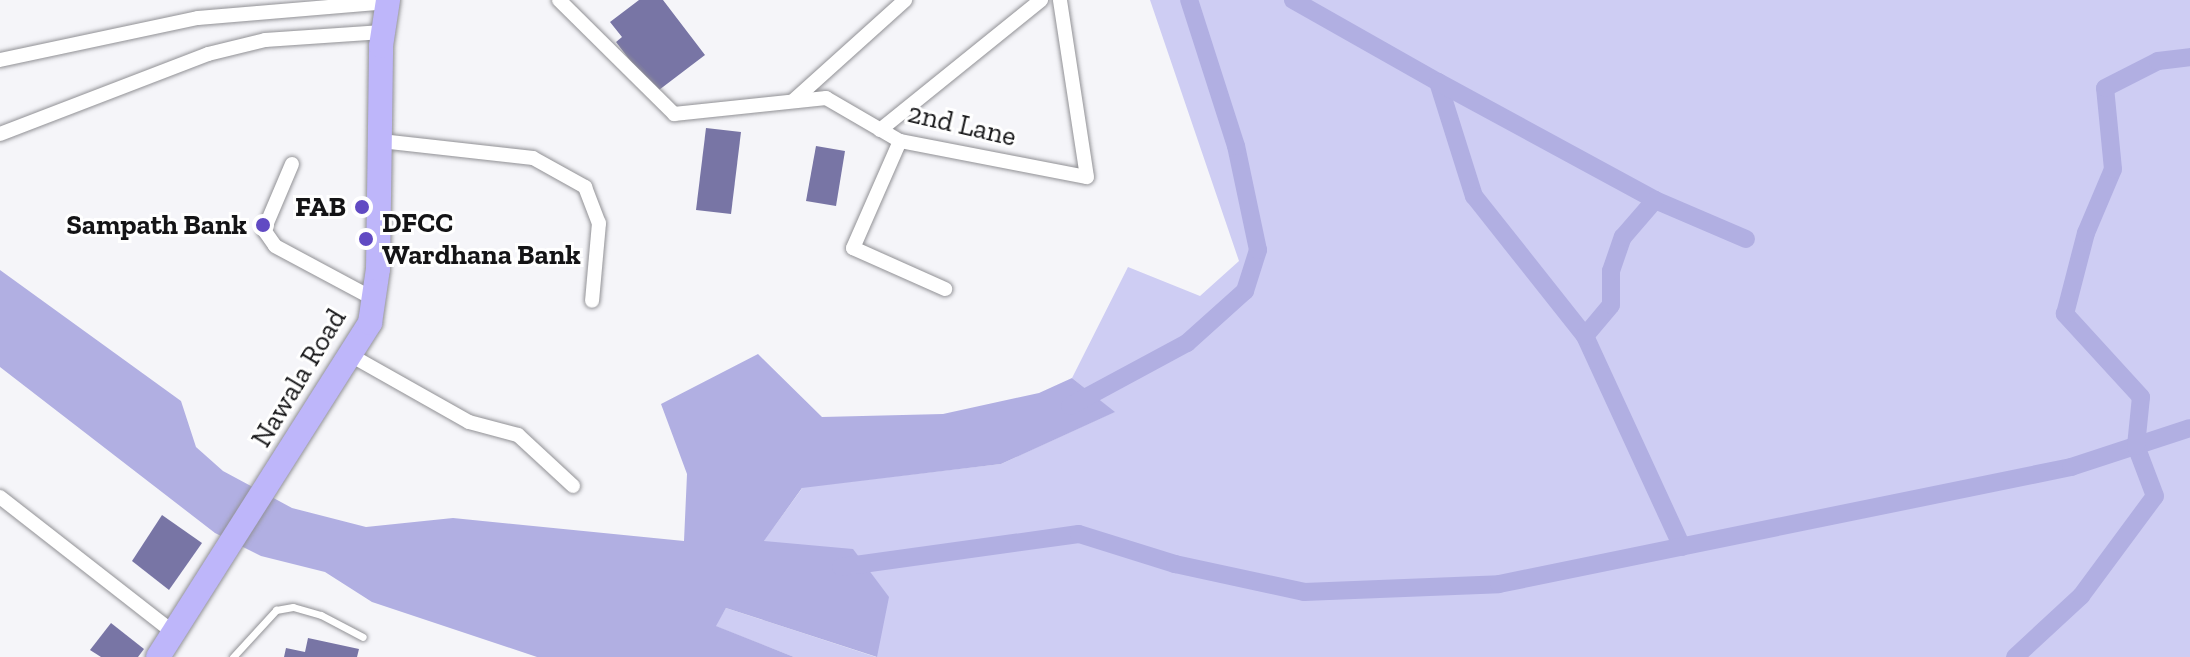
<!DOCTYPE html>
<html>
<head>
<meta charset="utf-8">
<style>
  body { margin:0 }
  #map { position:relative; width:2190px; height:657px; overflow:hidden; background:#f5f5f9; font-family:"Zilla Slab",serif }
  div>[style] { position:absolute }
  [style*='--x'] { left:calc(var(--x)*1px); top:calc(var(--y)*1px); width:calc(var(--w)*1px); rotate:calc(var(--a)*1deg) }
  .green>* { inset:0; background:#cecdf3 }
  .water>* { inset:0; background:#b1afe2 }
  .canal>* { height:18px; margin:-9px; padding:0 9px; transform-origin:9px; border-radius:9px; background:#b1afe2 }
  .building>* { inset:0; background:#7875a5 }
  .roads { filter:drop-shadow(0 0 2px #919195) drop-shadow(0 0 2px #919195) }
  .lane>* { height:7px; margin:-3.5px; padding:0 3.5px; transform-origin:3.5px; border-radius:3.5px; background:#fff }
  .street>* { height:14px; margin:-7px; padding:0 7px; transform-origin:7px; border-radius:7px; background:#fff }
  .primary>* { height:24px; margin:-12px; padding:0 12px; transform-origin:12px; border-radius:12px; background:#beb6fa }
  .dots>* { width:22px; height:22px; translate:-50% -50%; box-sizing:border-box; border:4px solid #fff; border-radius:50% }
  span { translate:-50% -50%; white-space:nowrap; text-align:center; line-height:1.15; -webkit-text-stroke:6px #fff; paint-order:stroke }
  .street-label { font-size:28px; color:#141416 }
  .poi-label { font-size:28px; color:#141416; font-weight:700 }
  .right { translate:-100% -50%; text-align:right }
  .left { translate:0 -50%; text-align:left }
</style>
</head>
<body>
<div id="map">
  <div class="green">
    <i style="clip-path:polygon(1150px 0,2190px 0,2190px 657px,877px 657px,763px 542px,803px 487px,1001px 464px,1114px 412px,1072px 378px,1128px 267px,1200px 296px,1239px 261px)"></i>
    <i style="clip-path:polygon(726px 608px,876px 657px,794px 657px,715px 626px)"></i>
  </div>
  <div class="water">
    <i style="clip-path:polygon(0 270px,181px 401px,196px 447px,223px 471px,292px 508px,366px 527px,453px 518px,684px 541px,687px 474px,661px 404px,758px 354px,822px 417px,943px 414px,1039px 393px,1072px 378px,1115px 412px,1001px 464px,802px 488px,764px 541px,853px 549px,889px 597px,877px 657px,726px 608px,716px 626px,794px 657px,537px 657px,372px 602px,325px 572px,261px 556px,215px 533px,0 367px)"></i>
  </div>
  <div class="canal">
    <i style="--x:1293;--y:0;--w:167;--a:29.5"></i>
    <i style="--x:1438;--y:82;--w:120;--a:72.5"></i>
    <i style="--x:1474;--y:196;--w:179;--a:51.6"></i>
    <i style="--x:1585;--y:336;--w:232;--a:65.3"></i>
    <i style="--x:1438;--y:82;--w:247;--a:28.5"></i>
    <i style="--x:1655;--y:200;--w:99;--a:23.2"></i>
    <i style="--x:1585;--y:336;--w:40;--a:-50"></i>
    <i style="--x:1611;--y:305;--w:34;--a:-90"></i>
    <i style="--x:1611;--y:271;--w:36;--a:-71"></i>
    <i style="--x:1623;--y:237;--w:49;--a:-49.1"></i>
    <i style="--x:1070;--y:406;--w:133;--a:-28.3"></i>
    <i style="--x:1187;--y:343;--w:78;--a:-41.9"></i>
    <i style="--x:1245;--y:291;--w:43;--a:-72.4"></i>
    <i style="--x:1258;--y:250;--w:106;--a:-101.9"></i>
    <i style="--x:1236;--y:146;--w:153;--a:-107.8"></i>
    <i style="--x:841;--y:567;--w:240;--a:-7.9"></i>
    <i style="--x:1079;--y:534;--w:101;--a:17.4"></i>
    <i style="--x:1175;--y:564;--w:132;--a:12.2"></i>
    <i style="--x:1304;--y:592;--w:195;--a:-2.3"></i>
    <i style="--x:1499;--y:584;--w:584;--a:-11.56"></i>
    <i style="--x:2071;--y:467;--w:125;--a:-18.1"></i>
    <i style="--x:2015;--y:657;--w:90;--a:-42.7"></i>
    <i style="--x:2081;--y:596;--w:124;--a:-53.5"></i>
    <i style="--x:2155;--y:496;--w:53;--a:-110.8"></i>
    <i style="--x:2136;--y:446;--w:49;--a:-84.2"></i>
    <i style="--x:2141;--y:397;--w:113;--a:-132.5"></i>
    <i style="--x:2065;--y:314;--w:84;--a:-75.5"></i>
    <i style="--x:2086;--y:233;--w:69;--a:-67.1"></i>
    <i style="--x:2113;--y:169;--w:81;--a:-95.6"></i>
    <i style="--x:2105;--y:88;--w:59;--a:-27"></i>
    <i style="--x:2158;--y:61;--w:32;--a:-7"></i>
  </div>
  <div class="building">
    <i style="clip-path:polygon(639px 0,663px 0,705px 55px,655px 93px,616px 42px,622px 37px,610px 22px)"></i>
    <i style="clip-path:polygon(706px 128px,741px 132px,731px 214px,696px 210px)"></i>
    <i style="clip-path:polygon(816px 146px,845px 151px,836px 206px,806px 201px)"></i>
    <i style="clip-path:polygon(162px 515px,202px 543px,169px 590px,132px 561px)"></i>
    <i style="clip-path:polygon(111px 623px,144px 649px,138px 657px,101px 657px,90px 650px)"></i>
    <i style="clip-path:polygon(308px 638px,359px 649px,357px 657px,284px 657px,286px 648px,305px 652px)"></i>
  </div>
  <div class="roads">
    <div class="lane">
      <i style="--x:233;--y:657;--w:64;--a:-47.5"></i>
      <i style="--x:276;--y:610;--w:17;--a:-10"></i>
      <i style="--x:293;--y:607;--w:29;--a:16"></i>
      <i style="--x:321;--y:615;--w:47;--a:27.6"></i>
    </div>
    <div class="street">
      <i style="--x:559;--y:0;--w:162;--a:44.7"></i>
      <i style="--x:674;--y:114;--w:153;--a:-6"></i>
      <i style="--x:826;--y:98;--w:86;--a:30.2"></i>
      <i style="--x:900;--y:141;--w:190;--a:10.9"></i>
      <i style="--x:1087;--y:177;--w:179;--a:-98.7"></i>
      <i style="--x:0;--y:60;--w:202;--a:-12"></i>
      <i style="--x:198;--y:18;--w:191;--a:-4.8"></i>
      <i style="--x:793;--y:101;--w:151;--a:-42"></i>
      <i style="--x:880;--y:130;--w:207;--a:-38.9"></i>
      <i style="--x:0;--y:134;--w:223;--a:-21"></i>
      <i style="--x:208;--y:54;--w:59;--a:-13.8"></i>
      <i style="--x:265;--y:40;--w:118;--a:-3.9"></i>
      <i style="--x:381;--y:141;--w:153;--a:6.4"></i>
      <i style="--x:533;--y:158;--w:60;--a:29.1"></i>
      <i style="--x:585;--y:187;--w:39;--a:69"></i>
      <i style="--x:599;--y:223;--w:78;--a:95.1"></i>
      <i style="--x:900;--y:141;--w:117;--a:113.7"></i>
      <i style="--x:853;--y:248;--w:101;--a:24"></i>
      <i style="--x:292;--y:164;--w:72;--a:113"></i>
      <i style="--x:264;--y:230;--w:19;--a:55"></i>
      <i style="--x:275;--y:246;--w:112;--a:28.2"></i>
      <i style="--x:352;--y:356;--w:134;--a:29.4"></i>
      <i style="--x:469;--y:422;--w:51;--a:14.9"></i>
      <i style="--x:518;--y:435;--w:75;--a:42.8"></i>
      <i style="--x:0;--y:497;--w:221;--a:38"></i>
    </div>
    <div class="primary">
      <i style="--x:158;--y:657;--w:396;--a:-57.6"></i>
      <i style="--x:370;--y:323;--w:55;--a:-81.6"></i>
      <i style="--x:378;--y:269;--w:223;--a:-89.2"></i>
      <i style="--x:381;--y:46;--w:47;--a:-81.3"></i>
    </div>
  </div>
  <div class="dots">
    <i style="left:362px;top:207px;background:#614ac3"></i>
    <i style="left:263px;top:225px;background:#614ac3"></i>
    <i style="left:366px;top:239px;background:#614ac3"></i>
  </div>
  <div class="street-label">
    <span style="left:962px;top:125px;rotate:13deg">2nd Lane</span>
    <span style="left:299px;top:378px;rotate:-59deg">Nawala Road</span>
  </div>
  <div class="poi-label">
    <span class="right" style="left:346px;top:207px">FAB</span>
    <span class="left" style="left:382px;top:239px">DFCC<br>Wardhana Bank</span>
    <span class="right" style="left:247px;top:225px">Sampath Bank</span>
  </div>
</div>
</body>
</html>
